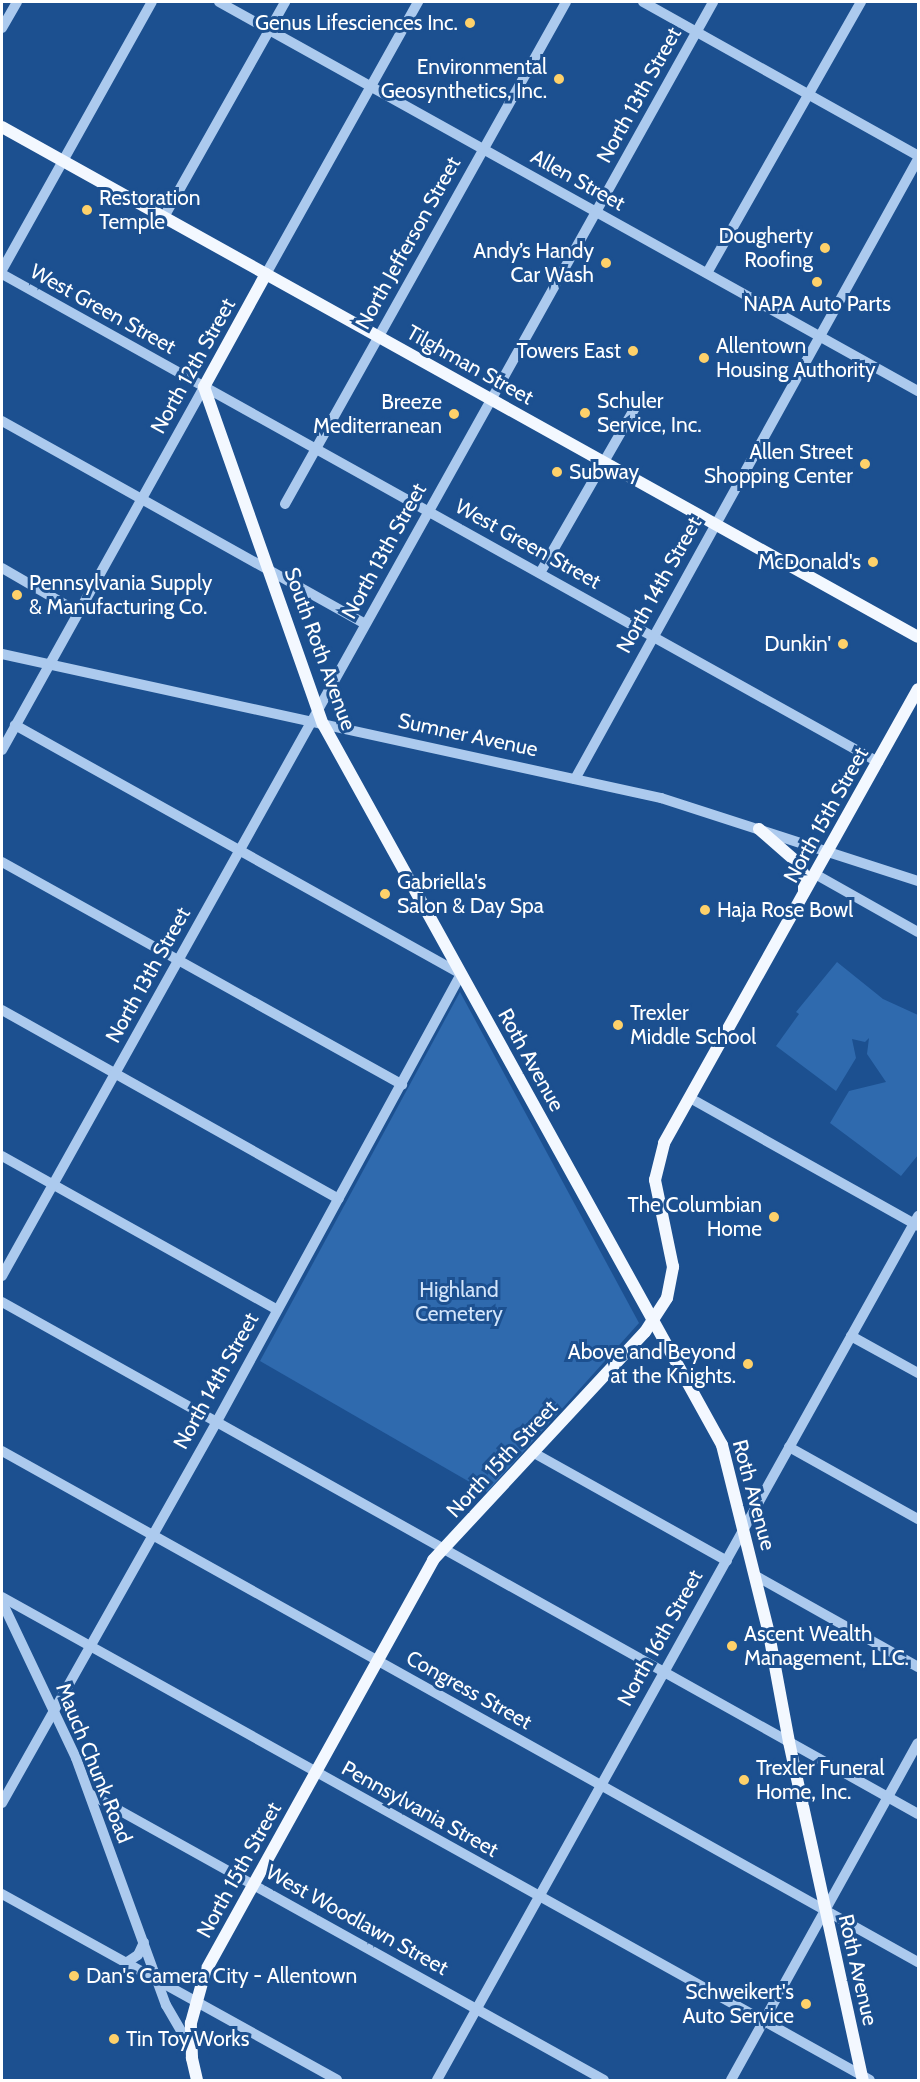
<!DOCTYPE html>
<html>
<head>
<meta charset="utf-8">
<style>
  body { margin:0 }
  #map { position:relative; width:920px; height:2082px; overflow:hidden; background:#1c5090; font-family:Cabin,sans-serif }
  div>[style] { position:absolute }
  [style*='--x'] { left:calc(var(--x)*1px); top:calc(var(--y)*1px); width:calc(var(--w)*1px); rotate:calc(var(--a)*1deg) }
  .green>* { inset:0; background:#2f6aae }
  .minor>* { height:10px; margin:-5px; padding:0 5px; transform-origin:5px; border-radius:5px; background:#accaee }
  .major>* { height:12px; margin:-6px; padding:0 6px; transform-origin:6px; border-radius:6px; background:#f3f8ff }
  .dots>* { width:16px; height:16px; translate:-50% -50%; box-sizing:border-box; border:3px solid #1c5090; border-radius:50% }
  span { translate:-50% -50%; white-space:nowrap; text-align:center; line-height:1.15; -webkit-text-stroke:6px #1c5090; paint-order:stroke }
  .poi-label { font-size:21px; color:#fff }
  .right { translate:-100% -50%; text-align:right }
  .left { translate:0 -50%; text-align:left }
  .street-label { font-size:21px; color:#fff }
  .park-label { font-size:21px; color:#d2e4fa }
  .frame { position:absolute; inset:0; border:3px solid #fff; pointer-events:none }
</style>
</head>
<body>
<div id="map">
  <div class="green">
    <i style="clip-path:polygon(837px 962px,883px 999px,918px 1015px,918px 1155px,901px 1176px,830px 1123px,849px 1091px,886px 1082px,867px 1054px,869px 1038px,865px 1042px,852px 1039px,856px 1058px,836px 1091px,776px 1046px,799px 1014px,796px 1012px)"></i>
    <i style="clip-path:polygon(460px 992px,639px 1323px,487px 1492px,260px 1361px)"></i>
  </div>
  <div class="minor">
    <i style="--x:219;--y:2;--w:800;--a:29.1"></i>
    <i style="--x:643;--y:2;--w:315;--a:29.2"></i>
    <i style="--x:2;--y:28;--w:30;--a:-60"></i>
    <i style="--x:164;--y:217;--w:247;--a:-60.6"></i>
    <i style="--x:2;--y:270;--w:307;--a:-60.8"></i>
    <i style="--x:707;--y:273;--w:312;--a:-60.4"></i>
    <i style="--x:2;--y:274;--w:1003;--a:29.12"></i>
    <i style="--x:266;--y:274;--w:312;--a:-60.8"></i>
    <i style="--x:2;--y:421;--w:416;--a:29.2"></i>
    <i style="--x:285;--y:504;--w:575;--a:-60.76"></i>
    <i style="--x:2;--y:568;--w:88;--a:30.1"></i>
    <i style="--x:540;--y:573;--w:195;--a:-60.1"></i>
    <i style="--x:2;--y:654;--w:675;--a:12.33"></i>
    <i style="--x:661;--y:798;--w:270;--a:17.9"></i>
    <i style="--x:2;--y:750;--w:415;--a:-60.9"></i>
    <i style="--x:575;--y:779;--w:709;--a:-61.05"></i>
    <i style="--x:2;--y:862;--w:458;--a:29.1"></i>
    <i style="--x:815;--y:874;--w:118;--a:29.4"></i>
    <i style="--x:2;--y:1010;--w:386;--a:29.3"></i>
    <i style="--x:690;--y:1098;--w:261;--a:29.3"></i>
    <i style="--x:2;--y:1156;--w:315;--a:29.2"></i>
    <i style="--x:2;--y:1276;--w:1459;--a:-60.83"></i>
    <i style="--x:2;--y:1302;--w:1049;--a:29.2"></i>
    <i style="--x:851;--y:1336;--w:77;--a:28.9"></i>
    <i style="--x:789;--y:1447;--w:148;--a:29.2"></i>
    <i style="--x:2;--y:1451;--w:1049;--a:29.16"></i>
    <i style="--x:534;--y:1453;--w:221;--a:29.2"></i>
    <i style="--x:756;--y:1576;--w:186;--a:29.3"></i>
    <i style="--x:2;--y:1597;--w:993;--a:29.09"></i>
    <i style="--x:2;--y:1602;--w:173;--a:64.6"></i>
    <i style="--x:76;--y:1758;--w:263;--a:70"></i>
    <i style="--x:166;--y:2005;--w:50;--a:59.8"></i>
    <i style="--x:90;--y:1794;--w:588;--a:29.09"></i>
    <i style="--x:2;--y:1803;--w:436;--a:-60.6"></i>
    <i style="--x:216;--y:1423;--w:511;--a:-61.38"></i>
    <i style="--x:461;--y:974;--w:511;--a:-150.83"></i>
    <i style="--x:2;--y:1894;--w:383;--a:29"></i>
    <i style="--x:126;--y:1963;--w:14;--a:-34"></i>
    <i style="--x:138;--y:1955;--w:14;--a:-65"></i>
    <i style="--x:437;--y:2080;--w:989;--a:-60.89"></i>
    <i style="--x:731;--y:2080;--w:385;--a:-61"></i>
  </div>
  <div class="major">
    <i style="--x:2;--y:127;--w:1048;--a:29.11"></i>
    <i style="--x:266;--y:274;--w:129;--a:118.8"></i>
    <i style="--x:204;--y:387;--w:357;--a:70.6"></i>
    <i style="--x:323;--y:724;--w:824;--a:61.04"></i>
    <i style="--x:722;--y:1445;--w:195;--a:76"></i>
    <i style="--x:769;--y:1634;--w:110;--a:79.5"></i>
    <i style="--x:789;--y:1742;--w:346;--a:77.7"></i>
    <i style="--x:759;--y:829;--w:52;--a:41.1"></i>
    <i style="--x:798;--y:863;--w:13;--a:63"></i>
    <i style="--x:804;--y:875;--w:17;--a:90"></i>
    <i style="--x:197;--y:2080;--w:23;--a:-103"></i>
    <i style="--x:192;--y:2058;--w:35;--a:-92"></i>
    <i style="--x:191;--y:2023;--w:53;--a:-74.6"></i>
    <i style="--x:205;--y:1972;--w:471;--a:-61"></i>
    <i style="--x:433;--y:1560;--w:311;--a:-47.1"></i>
    <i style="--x:645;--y:1332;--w:40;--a:-57.1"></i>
    <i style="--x:667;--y:1298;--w:32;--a:-79"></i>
    <i style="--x:673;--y:1267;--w:89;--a:-101.7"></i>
    <i style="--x:655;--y:1180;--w:38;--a:-76"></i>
    <i style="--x:664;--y:1143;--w:520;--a:-60.77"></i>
  </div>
  <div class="dots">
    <i style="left:470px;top:23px;background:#fed16a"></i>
    <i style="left:559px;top:79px;background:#fed16a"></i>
    <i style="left:87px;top:210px;background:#fed16a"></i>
    <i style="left:825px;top:248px;background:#fed16a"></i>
    <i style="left:606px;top:263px;background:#fed16a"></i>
    <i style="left:817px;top:282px;background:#fed16a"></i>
    <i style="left:633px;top:351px;background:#fed16a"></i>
    <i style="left:704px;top:358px;background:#fed16a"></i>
    <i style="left:585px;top:413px;background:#fed16a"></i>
    <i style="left:454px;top:414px;background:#fed16a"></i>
    <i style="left:865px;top:464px;background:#fed16a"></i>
    <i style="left:557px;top:472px;background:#fed16a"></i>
    <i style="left:873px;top:562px;background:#fed16a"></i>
    <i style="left:17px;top:595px;background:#fed16a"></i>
    <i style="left:843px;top:644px;background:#fed16a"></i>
    <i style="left:385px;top:894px;background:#fed16a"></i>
    <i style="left:705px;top:910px;background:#fed16a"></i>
    <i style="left:618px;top:1025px;background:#fed16a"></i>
    <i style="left:774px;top:1217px;background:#fed16a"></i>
    <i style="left:748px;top:1364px;background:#fed16a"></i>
    <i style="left:732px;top:1646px;background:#fed16a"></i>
    <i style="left:744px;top:1780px;background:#fed16a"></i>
    <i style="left:74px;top:1976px;background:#fed16a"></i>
    <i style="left:806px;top:2004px;background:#fed16a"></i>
    <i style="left:114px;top:2039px;background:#fed16a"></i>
  </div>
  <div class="poi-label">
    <span class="right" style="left:458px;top:23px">Genus Lifesciences Inc.</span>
    <span class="right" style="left:547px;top:79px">Environmental<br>Geosynthetics, Inc.</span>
    <span class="left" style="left:99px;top:210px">Restoration<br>Temple</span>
    <span class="right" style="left:813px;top:248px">Dougherty<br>Roofing</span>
    <span class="right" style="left:594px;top:263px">Andy’s Handy<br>Car Wash</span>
    <span style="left:817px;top:304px">NAPA Auto Parts</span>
    <span class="left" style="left:716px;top:358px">Allentown<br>Housing Authority</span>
    <span class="right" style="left:621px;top:351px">Towers East</span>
    <span class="left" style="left:597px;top:413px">Schuler<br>Service, Inc.</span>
    <span class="right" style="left:442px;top:414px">Breeze<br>Mediterranean</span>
    <span class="right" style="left:853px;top:464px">Allen Street<br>Shopping Center</span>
    <span class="left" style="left:569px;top:472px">Subway</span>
    <span class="right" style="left:861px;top:562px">McDonald's</span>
    <span class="left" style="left:29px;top:595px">Pennsylvania Supply<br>&amp; Manufacturing Co.</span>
    <span class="right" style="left:831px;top:644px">Dunkin'</span>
    <span class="left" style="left:397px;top:894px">Gabriella's<br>Salon &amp; Day Spa</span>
    <span class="left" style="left:717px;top:910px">Haja Rose Bowl</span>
    <span class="left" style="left:630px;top:1025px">Trexler<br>Middle School</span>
    <span class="right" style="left:762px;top:1217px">The Columbian<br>Home</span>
    <span class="right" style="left:736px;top:1364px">Above and Beyond<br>at the Knights.</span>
    <span class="left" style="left:744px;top:1646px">Ascent Wealth<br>Management, LLC.</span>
    <span class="left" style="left:756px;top:1780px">Trexler Funeral<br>Home, Inc.</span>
    <span class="left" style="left:86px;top:1976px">Dan's Camera City - Allentown</span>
    <span class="right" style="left:794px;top:2004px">Schweikert's<br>Auto Service</span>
    <span class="left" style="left:126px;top:2039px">Tin Toy Works</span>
  </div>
  <div class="street-label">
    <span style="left:639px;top:95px;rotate:-61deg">North 13th Street</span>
    <span style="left:578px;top:180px;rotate:29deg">Allen Street</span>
    <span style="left:408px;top:243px;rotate:-61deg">North Jefferson Street</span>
    <span style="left:103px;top:309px;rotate:29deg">West Green Street</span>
    <span style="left:470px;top:365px;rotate:29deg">Tilghman Street</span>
    <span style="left:193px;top:366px;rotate:-61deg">North 12th Street</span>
    <span style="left:528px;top:544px;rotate:29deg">West Green Street</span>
    <span style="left:384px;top:551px;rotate:-61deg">North 13th Street</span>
    <span style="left:659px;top:585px;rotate:-61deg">North 14th Street</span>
    <span style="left:320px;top:649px;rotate:70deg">South Roth Avenue</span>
    <span style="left:468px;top:735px;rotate:12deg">Sumner Avenue</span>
    <span style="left:826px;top:815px;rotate:-61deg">North 15th Street</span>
    <span style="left:148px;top:975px;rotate:-61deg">North 13th Street</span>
    <span style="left:531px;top:1060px;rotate:61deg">Roth Avenue</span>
    <span style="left:216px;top:1381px;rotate:-61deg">North 14th Street</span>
    <span style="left:502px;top:1459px;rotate:-47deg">North 15th Street</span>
    <span style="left:754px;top:1495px;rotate:75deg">Roth Avenue</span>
    <span style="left:660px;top:1638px;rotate:-61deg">North 16th Street</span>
    <span style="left:469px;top:1690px;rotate:29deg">Congress Street</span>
    <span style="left:94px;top:1763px;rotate:68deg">Mauch Chunk Road</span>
    <span style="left:420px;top:1809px;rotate:29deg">Pennsylvania Street</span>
    <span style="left:239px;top:1870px;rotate:-61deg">North 15th Street</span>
    <span style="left:357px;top:1920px;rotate:29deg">West Woodlawn Street</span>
    <span style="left:858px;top:1970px;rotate:77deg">Roth Avenue</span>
  </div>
  <div class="park-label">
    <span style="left:459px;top:1302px">Highland<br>Cemetery</span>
  </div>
  <div class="frame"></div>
</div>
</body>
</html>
